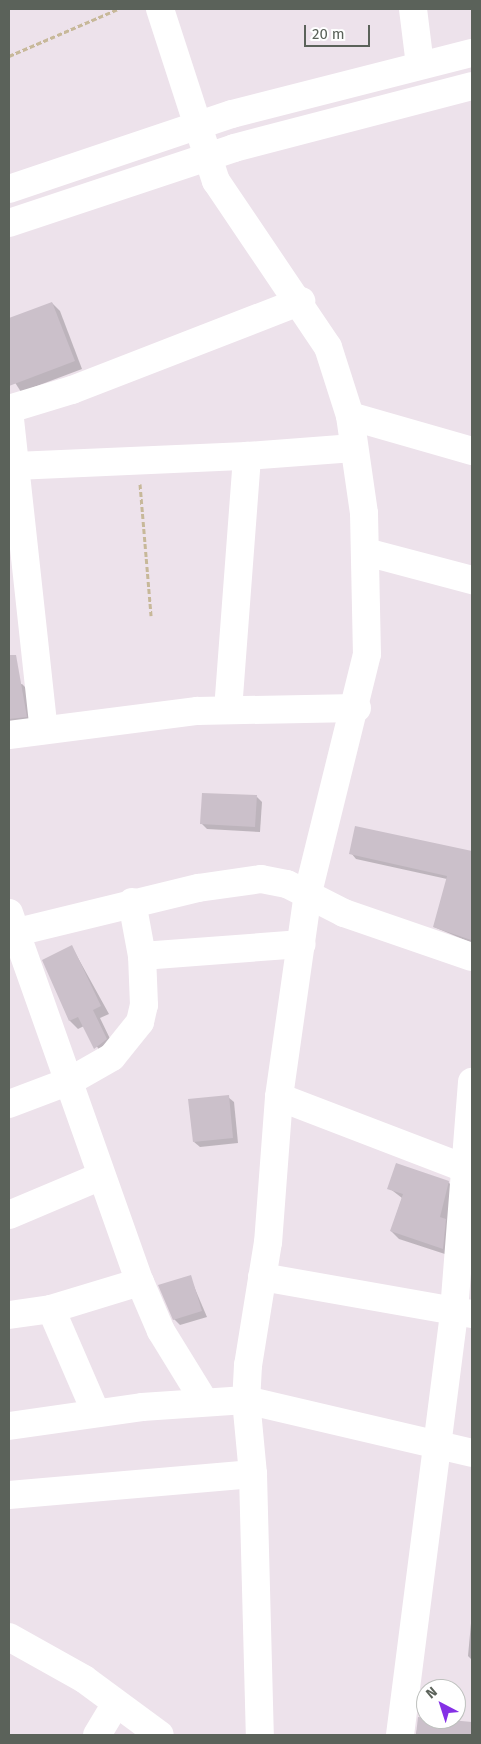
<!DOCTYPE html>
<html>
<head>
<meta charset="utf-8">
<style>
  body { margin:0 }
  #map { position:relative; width:481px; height:1744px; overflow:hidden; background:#ede2eb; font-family:"Fira Sans",sans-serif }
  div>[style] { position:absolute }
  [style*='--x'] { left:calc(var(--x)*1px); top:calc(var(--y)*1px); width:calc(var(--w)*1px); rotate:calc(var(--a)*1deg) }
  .shadow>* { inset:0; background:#0003 }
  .building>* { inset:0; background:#cbc0ca }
  .path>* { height:3px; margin-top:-1.5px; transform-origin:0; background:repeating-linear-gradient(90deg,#c7b899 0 5px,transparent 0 7.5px) }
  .minor>* { height:28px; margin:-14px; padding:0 14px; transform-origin:14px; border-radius:14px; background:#fff }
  span { translate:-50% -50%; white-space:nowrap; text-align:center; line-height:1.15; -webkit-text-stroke:5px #fff; paint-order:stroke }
  .frame { position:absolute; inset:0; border:10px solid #5b625a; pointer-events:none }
  .north { position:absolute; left:416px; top:1679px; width:50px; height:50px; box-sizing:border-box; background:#fff; border:1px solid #bdc0bd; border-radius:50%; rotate:320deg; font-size:14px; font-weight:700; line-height:20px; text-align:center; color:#5b625a }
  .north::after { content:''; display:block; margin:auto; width:18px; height:22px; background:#8530e5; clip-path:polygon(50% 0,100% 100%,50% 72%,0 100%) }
  .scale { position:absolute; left:304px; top:25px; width:66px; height:22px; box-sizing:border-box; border:2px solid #5b625a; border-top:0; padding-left:6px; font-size:15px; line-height:18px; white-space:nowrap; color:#5b625a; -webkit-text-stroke:4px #fff; paint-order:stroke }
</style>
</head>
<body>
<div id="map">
  <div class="shadow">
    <i style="clip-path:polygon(52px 303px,60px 311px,82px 369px,21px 392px,9px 373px,9px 320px)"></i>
    <i style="clip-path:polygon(22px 684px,30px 692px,34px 725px,9px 732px,9px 687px)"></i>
    <i style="clip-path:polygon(257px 797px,262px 802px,260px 832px,207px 829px,201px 823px)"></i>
    <i style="clip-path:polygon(356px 828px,472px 852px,472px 943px,434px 927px,447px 879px,356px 859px,351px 853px)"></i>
    <i style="clip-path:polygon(72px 947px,109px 1014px,100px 1018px,114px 1047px,103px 1056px,84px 1026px,78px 1029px,70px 1021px,44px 960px)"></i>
    <i style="clip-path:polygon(228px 1097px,234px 1102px,238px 1143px,200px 1147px,194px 1142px)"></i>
    <i style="clip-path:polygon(448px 1182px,456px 1190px,451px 1256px,399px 1239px,391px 1231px,402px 1198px,389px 1188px)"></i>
    <i style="clip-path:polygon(190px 1277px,207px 1317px,180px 1325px,174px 1319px)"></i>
    <i style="clip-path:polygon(471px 1623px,472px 1623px,472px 1660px,468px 1656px)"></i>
    <i style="clip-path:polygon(419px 1719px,472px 1723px,472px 1735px,416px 1735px)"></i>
  </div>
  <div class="building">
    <i style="clip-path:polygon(52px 302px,75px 361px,9px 386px,9px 318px)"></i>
    <i style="clip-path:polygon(9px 655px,16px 655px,27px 717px,9px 719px)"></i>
    <i style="clip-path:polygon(202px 793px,257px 795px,255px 827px,200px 824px)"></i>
    <i style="clip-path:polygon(355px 826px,472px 851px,471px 940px,433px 927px,447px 876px,349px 854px)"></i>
    <i style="clip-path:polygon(72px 945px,101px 1006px,93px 1010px,107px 1039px,94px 1049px,78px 1017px,69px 1021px,42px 960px)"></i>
    <i style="clip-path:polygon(229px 1095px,233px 1138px,193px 1142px,188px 1099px)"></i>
    <i style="clip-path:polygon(396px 1163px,449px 1181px,440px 1217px,446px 1219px,443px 1249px,390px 1231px,403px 1194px,387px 1189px)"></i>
    <i style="clip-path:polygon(191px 1275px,202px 1311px,173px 1320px,158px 1285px)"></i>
    <i style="clip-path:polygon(418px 1717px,472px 1722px,472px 1735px,416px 1735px)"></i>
  </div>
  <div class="path">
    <i style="--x:9;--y:56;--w:119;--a:-23.3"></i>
    <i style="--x:140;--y:484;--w:132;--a:85.2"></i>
  </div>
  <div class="minor">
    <i style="--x:160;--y:9;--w:181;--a:72"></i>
    <i style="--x:216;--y:181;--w:200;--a:56"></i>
    <i style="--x:328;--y:347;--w:72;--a:72.3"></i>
    <i style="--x:350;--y:416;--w:98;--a:81.8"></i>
    <i style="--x:364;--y:513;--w:141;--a:88.8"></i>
    <i style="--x:367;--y:654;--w:246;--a:103.9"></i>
    <i style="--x:308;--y:893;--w:206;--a:98.1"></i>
    <i style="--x:279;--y:1097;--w:145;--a:94.3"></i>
    <i style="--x:268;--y:1242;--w:125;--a:99.2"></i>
    <i style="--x:248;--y:1365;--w:35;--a:93"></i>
    <i style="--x:246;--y:1400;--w:74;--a:84.6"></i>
    <i style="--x:253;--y:1474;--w:261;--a:88.5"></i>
    <i style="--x:413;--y:9;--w:56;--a:82.9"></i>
    <i style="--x:9;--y:189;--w:235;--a:-18.6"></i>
    <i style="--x:232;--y:114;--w:248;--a:-14.3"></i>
    <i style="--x:9;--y:223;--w:237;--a:-18.4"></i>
    <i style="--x:234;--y:148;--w:246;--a:-14.6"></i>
    <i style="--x:9;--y:409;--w:66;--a:-16.8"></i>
    <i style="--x:72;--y:390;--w:246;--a:-21.2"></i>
    <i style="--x:9;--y:410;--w:322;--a:83.8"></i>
    <i style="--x:350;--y:416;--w:127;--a:16"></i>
    <i style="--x:15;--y:466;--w:232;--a:-2.5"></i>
    <i style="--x:366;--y:552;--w:110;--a:14.8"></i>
    <i style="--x:228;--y:710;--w:255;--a:-85.7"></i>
    <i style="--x:247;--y:456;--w:107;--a:-4.3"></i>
    <i style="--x:9;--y:735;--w:190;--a:-7.3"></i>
    <i style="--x:197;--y:711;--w:160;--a:-1.1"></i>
    <i style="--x:9;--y:913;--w:392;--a:70.5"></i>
    <i style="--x:140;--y:1282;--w:53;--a:66.8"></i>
    <i style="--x:161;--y:1331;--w:82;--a:58.4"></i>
    <i style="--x:9;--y:934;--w:195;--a:-13.7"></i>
    <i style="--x:198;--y:888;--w:64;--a:-8.1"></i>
    <i style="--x:261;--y:879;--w:26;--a:11"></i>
    <i style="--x:287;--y:884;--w:64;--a:27"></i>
    <i style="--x:344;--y:913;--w:135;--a:19"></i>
    <i style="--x:142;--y:956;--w:160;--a:-4.3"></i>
    <i style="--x:279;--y:1097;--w:207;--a:21"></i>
    <i style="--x:9;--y:1104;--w:65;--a:-20.7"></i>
    <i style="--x:70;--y:1081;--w:48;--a:-29.7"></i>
    <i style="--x:112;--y:1057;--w:45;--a:-51.3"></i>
    <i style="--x:140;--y:1022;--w:17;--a:-77"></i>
    <i style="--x:144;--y:1005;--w:49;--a:-92.3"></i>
    <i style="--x:142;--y:956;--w:55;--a:-100.5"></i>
    <i style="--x:9;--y:1215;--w:98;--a:-22.9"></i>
    <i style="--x:262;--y:1277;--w:213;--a:10"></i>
    <i style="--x:51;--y:1309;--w:113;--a:66.6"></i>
    <i style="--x:9;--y:1315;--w:42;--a:-8.1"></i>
    <i style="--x:51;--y:1309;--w:93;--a:-16.9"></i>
    <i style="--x:9;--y:1426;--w:134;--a:-8.1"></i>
    <i style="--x:142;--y:1407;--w:104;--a:-3.9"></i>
    <i style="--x:246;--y:1400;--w:232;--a:13.2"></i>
    <i style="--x:9;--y:1495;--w:245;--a:-4.9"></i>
    <i style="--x:9;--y:1637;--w:86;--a:29.2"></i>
    <i style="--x:84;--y:1679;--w:94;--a:36.4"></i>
    <i style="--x:97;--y:1735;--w:37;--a:-59"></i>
    <i style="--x:400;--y:1735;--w:427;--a:-82.7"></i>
    <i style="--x:454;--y:1311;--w:230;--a:-85.5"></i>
  </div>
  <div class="frame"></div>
  <div class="north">N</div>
  <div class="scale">20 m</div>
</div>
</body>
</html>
